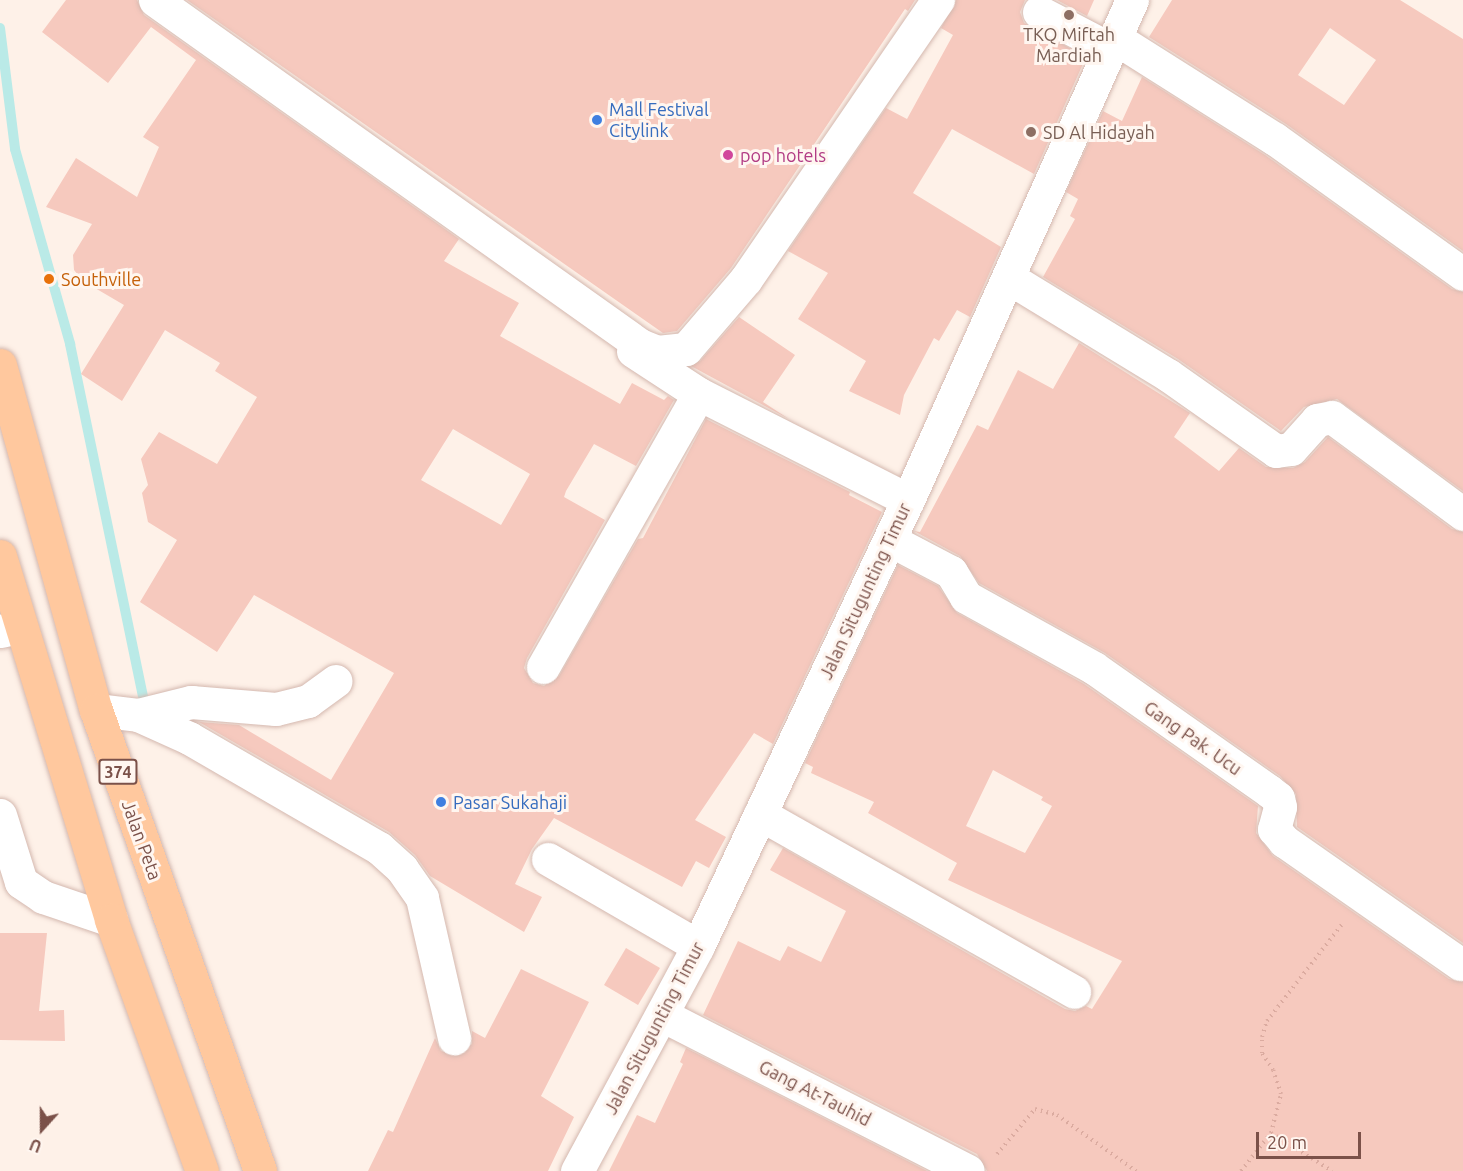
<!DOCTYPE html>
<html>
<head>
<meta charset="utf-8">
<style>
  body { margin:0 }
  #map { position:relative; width:1463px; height:1171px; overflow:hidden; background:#fef1e8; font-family:Ubuntu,sans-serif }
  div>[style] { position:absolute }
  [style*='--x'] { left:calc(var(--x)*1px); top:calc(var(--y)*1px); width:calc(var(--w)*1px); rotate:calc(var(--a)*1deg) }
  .stream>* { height:10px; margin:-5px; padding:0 5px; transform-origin:5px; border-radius:5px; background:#baeae7 }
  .building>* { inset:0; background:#f6c9be }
  .path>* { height:4px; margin-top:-2px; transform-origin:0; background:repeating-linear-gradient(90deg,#dbaba0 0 1.5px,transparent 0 6px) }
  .roads { filter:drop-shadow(0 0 2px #d4b8af) drop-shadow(0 0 2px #d4b8af) }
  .minor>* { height:33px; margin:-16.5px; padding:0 16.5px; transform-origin:16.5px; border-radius:16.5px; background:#fff }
  .major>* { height:33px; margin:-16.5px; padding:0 16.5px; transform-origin:16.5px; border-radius:16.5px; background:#ffc89e }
  .dots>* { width:16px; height:16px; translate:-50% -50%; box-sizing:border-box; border:3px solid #fff6f0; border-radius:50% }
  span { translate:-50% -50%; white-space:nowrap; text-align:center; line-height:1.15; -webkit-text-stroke:6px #fff6f0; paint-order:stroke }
  .shield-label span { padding:2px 4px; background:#fff6f0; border:2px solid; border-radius:4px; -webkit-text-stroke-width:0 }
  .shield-label { font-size:16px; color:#7b5149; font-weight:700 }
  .education-label { font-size:18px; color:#785e54 }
  .left { translate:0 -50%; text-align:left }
  .shop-label { font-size:18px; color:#366cbe }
  .hotel-label { font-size:18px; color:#b23c85 }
  .food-label { font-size:18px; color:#c56008 }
  .street-label { font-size:18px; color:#7b5149 }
  .north { position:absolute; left:12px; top:1099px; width:60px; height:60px; -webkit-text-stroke:4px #fff6f0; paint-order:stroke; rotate:201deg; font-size:16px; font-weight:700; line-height:24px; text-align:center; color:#7b5149 }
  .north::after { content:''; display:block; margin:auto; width:21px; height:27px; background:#7b5149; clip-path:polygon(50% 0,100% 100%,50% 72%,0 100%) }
  .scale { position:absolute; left:1256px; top:1132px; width:105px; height:27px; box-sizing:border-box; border:3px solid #7b5149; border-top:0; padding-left:8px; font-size:18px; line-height:21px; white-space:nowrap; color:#7b5149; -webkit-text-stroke:4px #fff6f0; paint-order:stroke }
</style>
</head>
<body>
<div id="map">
  <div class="stream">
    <i style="--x:0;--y:28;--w:122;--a:82.9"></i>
    <i style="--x:15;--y:149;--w:203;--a:74.2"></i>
    <i style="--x:70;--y:344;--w:361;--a:78.3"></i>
  </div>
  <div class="building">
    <i style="clip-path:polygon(evenodd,66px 0,137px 0,144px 15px,459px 239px,444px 261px,519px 303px,500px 336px,620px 404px,632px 383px,664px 400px,668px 396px,674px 400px,636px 466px,594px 444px,566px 491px,564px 497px,605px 520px,527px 658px,524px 668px,533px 683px,544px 686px,559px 676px,638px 539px,643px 538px,706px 419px,850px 492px,849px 495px,882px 512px,773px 744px,754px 733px,695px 820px,726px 837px,709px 868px,696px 861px,682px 887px,554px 818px,532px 849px,515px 884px,542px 897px,524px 932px,430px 876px,415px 855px,389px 832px,199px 722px,239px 725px,331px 780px,394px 673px,254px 595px,217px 652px,140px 602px,177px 540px,148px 522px,142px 493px,148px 485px,141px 459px,159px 432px,217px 464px,257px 397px,215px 371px,220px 363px,165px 330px,122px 401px,81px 374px,124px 305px,83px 281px,74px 270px,73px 255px,92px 224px,46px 207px,76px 158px,137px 197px,159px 147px,143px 137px,196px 60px,151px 27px,108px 83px,42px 32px,66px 0,453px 429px,530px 474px,501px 525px,421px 480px,453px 429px)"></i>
    <i style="clip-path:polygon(187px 0,915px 0,908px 11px,905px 9px,731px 268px,677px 331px,663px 333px)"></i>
    <i style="clip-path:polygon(956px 0,1025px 0,1020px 12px,1024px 23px,1086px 57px,1034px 174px,952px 129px,913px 193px,1001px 247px,970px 317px,957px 310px,939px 341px,934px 338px,904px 395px,900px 415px,849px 391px,866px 361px,798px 319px,828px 273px,788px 251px,886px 108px,907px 119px,953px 35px,941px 28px)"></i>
    <i style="clip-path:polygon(1057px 0,1094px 0,1087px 16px)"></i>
    <i style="clip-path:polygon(evenodd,1172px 0,1400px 0,1463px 39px,1463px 251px,1286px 124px,1149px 37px,1172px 0,1330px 28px,1376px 60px,1344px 105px,1298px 75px,1330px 28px)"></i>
    <i style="clip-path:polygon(1142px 77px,1265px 155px,1452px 289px,1463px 292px,1463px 491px,1337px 399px,1304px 407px,1281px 431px,1178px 359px,1043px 277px,1075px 219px,1070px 216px,1078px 199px,1066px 192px,1103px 111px,1122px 121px)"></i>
    <i style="clip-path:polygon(739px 317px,795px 355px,763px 402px,789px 419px,691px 366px,700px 361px)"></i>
    <i style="clip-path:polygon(1079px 343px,1190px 413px,1174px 437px,1219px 471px,1239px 448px,1266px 467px,1293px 468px,1305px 462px,1328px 437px,1452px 529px,1463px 532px,1463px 943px,1297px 827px,1296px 794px,1280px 776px,1105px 653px,979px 583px,960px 556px,914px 531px,920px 532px,977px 425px,988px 430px,1018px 370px,1053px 389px)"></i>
    <i style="clip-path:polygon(evenodd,898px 565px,938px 586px,957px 613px,1084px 684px,1258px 806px,1256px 833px,1273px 856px,1449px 979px,1463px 982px,1463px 1171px,987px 1171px,977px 1154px,703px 1015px,738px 941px,780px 961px,788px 946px,821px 962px,846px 911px,770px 870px,783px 848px,1065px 1009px,1075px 1011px,1086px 1006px,1092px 1009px,1122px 961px,948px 880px,957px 863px,868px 813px,874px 802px,811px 773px,813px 767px,805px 763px,898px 565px,993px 770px,1043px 797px,1041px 800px,1052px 806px,1025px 853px,966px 826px,993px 770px)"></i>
    <i style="clip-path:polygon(0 933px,47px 933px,39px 1011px,64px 1010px,65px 1041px,0 1040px)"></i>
    <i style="clip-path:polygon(626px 948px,660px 968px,638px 1005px,604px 985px)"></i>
    <i style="clip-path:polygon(521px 969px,589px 1002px,541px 1096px,574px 1117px,548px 1171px,368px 1171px,388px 1130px,393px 1132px,435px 1038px,441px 1051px,458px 1056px,472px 1044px,472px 1031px,485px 1038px)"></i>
    <i style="clip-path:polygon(686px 1048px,927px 1171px,609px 1171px,637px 1115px,655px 1123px,683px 1064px,680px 1062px)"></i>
  </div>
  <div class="path">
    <i style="--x:1271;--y:1133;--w:72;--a:31.9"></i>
    <i style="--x:997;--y:1154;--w:59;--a:-49.8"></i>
    <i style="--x:1035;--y:1109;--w:23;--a:15"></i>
    <i style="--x:1057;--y:1115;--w:97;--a:35.3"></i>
    <i style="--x:1241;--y:1171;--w:48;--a:-51.7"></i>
    <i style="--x:1271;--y:1133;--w:40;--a:-75.6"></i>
    <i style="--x:1281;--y:1094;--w:25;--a:-108"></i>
    <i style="--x:1273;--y:1070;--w:20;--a:-123"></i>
    <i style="--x:1262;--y:1053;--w:16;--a:-90"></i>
    <i style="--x:1262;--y:1037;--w:17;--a:-73"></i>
    <i style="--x:1267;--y:1021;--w:124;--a:-52.2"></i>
  </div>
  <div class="roads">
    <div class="minor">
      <i style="--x:155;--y:0;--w:595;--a:35.43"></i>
      <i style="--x:640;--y:345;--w:18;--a:22"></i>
      <i style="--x:657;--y:352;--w:29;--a:-6"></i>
      <i style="--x:686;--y:349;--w:92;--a:-49.4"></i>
      <i style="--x:746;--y:279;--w:339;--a:-55.5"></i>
      <i style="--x:1039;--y:12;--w:80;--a:27.5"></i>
      <i style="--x:1115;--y:38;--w:189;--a:32.3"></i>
      <i style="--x:1275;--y:139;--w:231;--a:35.7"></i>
      <i style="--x:1009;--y:278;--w:186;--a:31.4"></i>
      <i style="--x:1168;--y:375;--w:132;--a:35.1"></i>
      <i style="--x:1276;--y:451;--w:15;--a:-8"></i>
      <i style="--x:1291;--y:449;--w:39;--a:-48"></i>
      <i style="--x:1317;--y:420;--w:15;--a:-11"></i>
      <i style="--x:1332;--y:417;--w:163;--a:36.5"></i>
      <i style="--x:633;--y:351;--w:79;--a:33.1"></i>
      <i style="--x:890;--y:540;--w:69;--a:27.7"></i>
      <i style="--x:951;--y:572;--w:29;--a:59"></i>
      <i style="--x:966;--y:597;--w:146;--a:29"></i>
      <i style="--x:1094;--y:668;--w:214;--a:35.1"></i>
      <i style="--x:1269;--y:791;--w:11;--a:38"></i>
      <i style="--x:1278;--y:798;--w:9;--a:77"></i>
      <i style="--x:1280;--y:807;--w:23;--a:105"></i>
      <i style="--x:1274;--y:829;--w:16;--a:50"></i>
      <i style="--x:1284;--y:841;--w:215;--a:34.9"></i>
      <i style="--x:0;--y:631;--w:19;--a:-12"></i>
      <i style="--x:543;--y:667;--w:314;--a:-60.3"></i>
      <i style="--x:699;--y:394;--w:234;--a:26.9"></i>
      <i style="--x:96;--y:710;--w:42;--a:6.8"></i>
      <i style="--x:138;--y:715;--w:56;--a:24.3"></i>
      <i style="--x:189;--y:738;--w:220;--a:30.1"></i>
      <i style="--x:379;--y:848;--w:31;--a:42"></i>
      <i style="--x:402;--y:869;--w:35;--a:55"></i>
      <i style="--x:422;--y:898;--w:144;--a:77.1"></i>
      <i style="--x:138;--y:715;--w:55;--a:-13.8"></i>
      <i style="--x:191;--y:702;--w:85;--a:4.7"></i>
      <i style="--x:276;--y:709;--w:33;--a:-14"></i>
      <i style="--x:308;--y:701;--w:34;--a:-36"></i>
      <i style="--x:760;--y:814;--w:361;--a:29.5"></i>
      <i style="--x:0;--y:815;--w:70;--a:72.6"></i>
      <i style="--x:21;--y:882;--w:27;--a:34"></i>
      <i style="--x:43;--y:897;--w:72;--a:18.7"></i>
      <i style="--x:548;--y:859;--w:173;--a:30.1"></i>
      <i style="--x:662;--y:1015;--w:343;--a:27"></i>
      <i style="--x:577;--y:1171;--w:255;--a:-61.7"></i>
      <i style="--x:698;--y:946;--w:493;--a:-64.8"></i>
      <i style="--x:908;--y:500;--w:548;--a:-65.87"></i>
    </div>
    <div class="major">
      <i style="--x:0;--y:365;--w:358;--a:74.5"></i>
      <i style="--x:96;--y:710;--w:489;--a:70.4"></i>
      <i style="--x:0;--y:556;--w:381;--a:73"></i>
      <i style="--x:111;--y:920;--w:267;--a:70.1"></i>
    </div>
  </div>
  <div class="dots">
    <i style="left:1069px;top:15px;background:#8d6e63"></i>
    <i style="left:597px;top:120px;background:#3f7fe0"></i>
    <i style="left:1031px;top:132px;background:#8d6e63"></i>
    <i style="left:728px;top:155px;background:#d1479c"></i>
    <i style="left:49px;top:279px;background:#e8710a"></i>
    <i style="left:441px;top:802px;background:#3f7fe0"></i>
  </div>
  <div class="shield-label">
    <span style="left:118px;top:772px">374</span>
  </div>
  <div class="education-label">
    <span style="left:1069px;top:45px">TKQ Miftah<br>Mardiah</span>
    <span class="left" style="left:1043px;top:132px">SD Al Hidayah</span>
  </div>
  <div class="shop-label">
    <span class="left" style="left:609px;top:120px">Mall Festival<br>Citylink</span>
    <span class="left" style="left:453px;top:802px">Pasar Sukahaji</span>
  </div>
  <div class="hotel-label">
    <span class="left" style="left:740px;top:155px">pop hotels</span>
  </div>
  <div class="food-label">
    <span class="left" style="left:61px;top:279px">Southville</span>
  </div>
  <div class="street-label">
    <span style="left:865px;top:591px;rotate:-65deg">Jalan Situgunting Timur</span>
    <span style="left:1193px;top:738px;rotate:35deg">Gang Pak. Ucu</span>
    <span style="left:142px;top:840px;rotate:70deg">Jalan Peta</span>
    <span style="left:654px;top:1028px;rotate:-62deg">Jalan Situgunting Timur</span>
    <span style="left:815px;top:1093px;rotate:27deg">Gang At-Tauhid</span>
  </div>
  <div class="north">U</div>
  <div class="scale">20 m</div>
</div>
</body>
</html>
